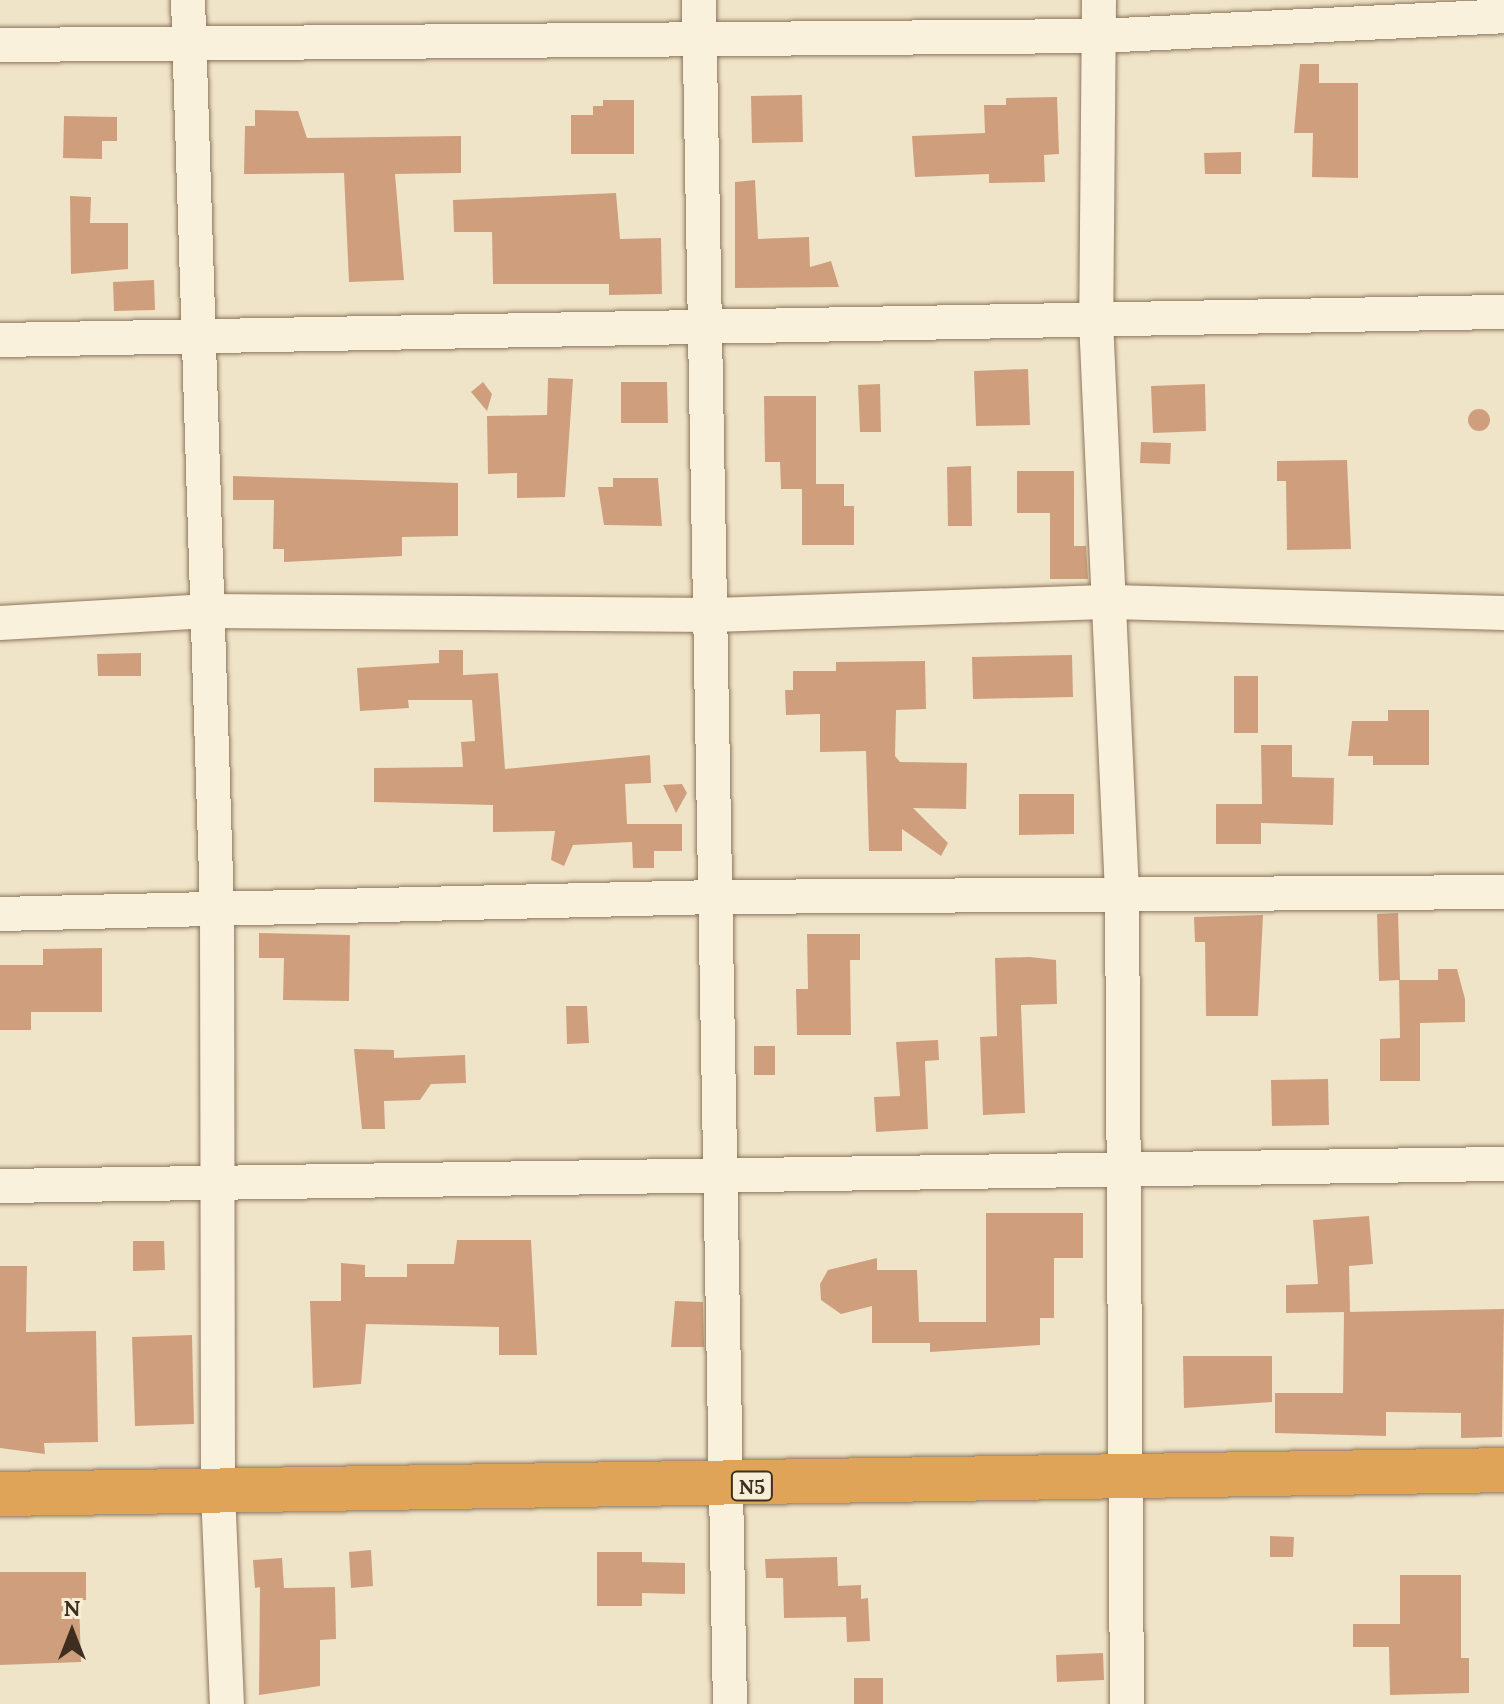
<!DOCTYPE html>
<html>
<head>
<meta charset="utf-8">
<style>
  body { margin:0 }
  #map { position:relative; width:1504px; height:1704px; overflow:hidden; background:#f0e4c8; font-family:Lora,serif }
  div>[style] { position:absolute }
  [style*='--x'] { left:calc(var(--x)*1px); top:calc(var(--y)*1px); width:calc(var(--w)*1px); rotate:calc(var(--a)*1deg) }
  .building>* { inset:0; background:#cf9f7d }
  .round { border-radius:50% }
  .roads { filter:drop-shadow(0 0 2px #8d765c) drop-shadow(0 0 2px #8d765c) }
  .minor>* { height:34px; margin:-17px; padding:0 17px; transform-origin:17px; border-radius:17px; background:#faf1dc }
  .highway>* { height:44px; margin:-22px; padding:0 22px; transform-origin:22px; border-radius:22px; background:#e0a458 }
  span { translate:-50% -50%; white-space:nowrap; text-align:center; line-height:1.15; -webkit-text-stroke:8px #f7eed8; paint-order:stroke }
  .shield-label span { padding:2px 6px; background:#f7eed8; border:2px solid; border-radius:6px; -webkit-text-stroke-width:0 }
  .shield-label { font-size:20px; color:#3d2e20; font-weight:700 }
  .north { position:absolute; left:32px; top:1592px; width:80px; height:80px; -webkit-text-stroke:6px #f7eed8; paint-order:stroke; rotate:0deg; font-size:22px; font-weight:700; line-height:32px; text-align:center; color:#3d2e20 }
  .north::after { content:''; display:block; margin:auto; width:28px; height:36px; background:#3d2e20; clip-path:polygon(50% 0,100% 100%,50% 72%,0 100%) }
</style>
</head>
<body>
<div id="map">
  <div class="building">
    <i style="clip-path:polygon(1300px 64px,1319px 64px,1319px 83px,1358px 83px,1358px 178px,1312px 177px,1313px 133px,1294px 133px)"></i>
    <i style="clip-path:polygon(802px 95px,803px 142px,752px 143px,751px 96px)"></i>
    <i style="clip-path:polygon(1057px 97px,1059px 154px,1044px 155px,1045px 182px,989px 183px,989px 174px,915px 177px,912px 136px,985px 133px,984px 105px,1006px 105px,1006px 98px)"></i>
    <i style="clip-path:polygon(603px 100px,634px 100px,634px 154px,571px 154px,571px 115px,593px 115px,593px 106px,603px 106px)"></i>
    <i style="clip-path:polygon(255px 110px,298px 111px,307px 138px,461px 136px,461px 173px,395px 174px,404px 280px,349px 282px,344px 173px,244px 174px,245px 126px,255px 126px)"></i>
    <i style="clip-path:polygon(64px 116px,117px 117px,117px 141px,102px 141px,102px 159px,63px 158px)"></i>
    <i style="clip-path:polygon(1241px 152px,1241px 174px,1205px 174px,1204px 153px)"></i>
    <i style="clip-path:polygon(755px 180px,758px 239px,809px 237px,810px 267px,831px 261px,839px 287px,735px 288px,735px 182px)"></i>
    <i style="clip-path:polygon(616px 193px,620px 239px,661px 238px,662px 294px,609px 295px,609px 284px,493px 284px,492px 232px,454px 232px,453px 200px)"></i>
    <i style="clip-path:polygon(70px 196px,91px 197px,90px 223px,128px 223px,128px 269px,71px 274px)"></i>
    <i style="clip-path:polygon(154px 280px,155px 310px,114px 311px,113px 282px)"></i>
    <i style="clip-path:polygon(1028px 369px,1030px 425px,976px 426px,974px 371px)"></i>
    <i style="clip-path:polygon(548px 378px,573px 379px,565px 497px,517px 498px,517px 473px,488px 474px,487px 416px,547px 415px)"></i>
    <i style="clip-path:polygon(483px 382px,492px 394px,487px 411px,471px 392px)"></i>
    <i style="clip-path:polygon(621px 382px,667px 382px,668px 423px,621px 423px)"></i>
    <i style="clip-path:polygon(880px 384px,881px 432px,860px 432px,858px 385px)"></i>
    <i style="clip-path:polygon(1205px 384px,1206px 431px,1153px 433px,1151px 386px)"></i>
    <i style="clip-path:polygon(764px 396px,816px 396px,816px 484px,844px 484px,844px 506px,854px 506px,854px 545px,802px 545px,802px 489px,781px 489px,780px 462px,765px 462px)"></i>
    <i class="round" style="left:1468px;top:409px;width:22px;height:22px"></i>
    <i style="clip-path:polygon(1141px 442px,1171px 443px,1170px 464px,1140px 463px)"></i>
    <i style="clip-path:polygon(1347px 460px,1351px 549px,1287px 550px,1286px 481px,1277px 481px,1277px 461px)"></i>
    <i style="clip-path:polygon(971px 466px,972px 526px,948px 526px,947px 467px)"></i>
    <i style="clip-path:polygon(1017px 471px,1074px 471px,1074px 546px,1086px 546px,1088px 579px,1050px 579px,1050px 513px,1017px 513px)"></i>
    <i style="clip-path:polygon(233px 476px,458px 483px,458px 536px,402px 537px,402px 556px,284px 562px,284px 549px,273px 549px,274px 500px,233px 500px)"></i>
    <i style="clip-path:polygon(613px 478px,658px 478px,662px 526px,604px 525px,598px 487px,613px 487px)"></i>
    <i style="clip-path:polygon(439px 650px,463px 650px,463px 675px,498px 673px,505px 769px,650px 755px,651px 783px,625px 784px,627px 824px,682px 824px,682px 851px,654px 851px,654px 868px,633px 868px,632px 842px,573px 845px,564px 866px,551px 860px,555px 831px,493px 832px,493px 805px,374px 802px,374px 768px,463px 767px,461px 742px,475px 741px,472px 700px,408px 700px,409px 708px,360px 711px,357px 668px,439px 663px)"></i>
    <i style="clip-path:polygon(141px 653px,141px 676px,98px 676px,97px 654px)"></i>
    <i style="clip-path:polygon(1072px 655px,1073px 697px,973px 699px,972px 657px)"></i>
    <i style="clip-path:polygon(925px 661px,926px 709px,896px 710px,895px 756px,900px 762px,967px 763px,966px 809px,913px 808px,948px 843px,941px 856px,902px 829px,902px 851px,869px 851px,866px 751px,820px 752px,820px 714px,786px 715px,785px 690px,793px 690px,793px 671px,836px 671px,836px 662px)"></i>
    <i style="clip-path:polygon(1234px 676px,1258px 676px,1258px 733px,1234px 733px)"></i>
    <i style="clip-path:polygon(1388px 710px,1429px 710px,1429px 765px,1373px 765px,1373px 756px,1348px 756px,1352px 721px,1388px 721px)"></i>
    <i style="clip-path:polygon(1261px 745px,1292px 745px,1292px 777px,1334px 778px,1333px 825px,1261px 823px,1261px 844px,1216px 844px,1216px 804px,1262px 804px)"></i>
    <i style="clip-path:polygon(682px 784px,687px 793px,676px 813px,663px 785px)"></i>
    <i style="clip-path:polygon(1019px 794px,1074px 794px,1074px 834px,1019px 835px)"></i>
    <i style="clip-path:polygon(1398px 913px,1400px 980px,1438px 980px,1438px 969px,1457px 969px,1465px 999px,1465px 1022px,1420px 1023px,1420px 1081px,1380px 1081px,1380px 1039px,1400px 1038px,1399px 980px,1379px 981px,1377px 914px)"></i>
    <i style="clip-path:polygon(1263px 915px,1258px 1016px,1206px 1016px,1205px 942px,1195px 942px,1194px 917px)"></i>
    <i style="clip-path:polygon(259px 933px,350px 935px,349px 1001px,283px 1000px,284px 958px,259px 958px)"></i>
    <i style="clip-path:polygon(807px 934px,860px 934px,860px 960px,850px 960px,851px 1035px,797px 1035px,796px 989px,808px 989px)"></i>
    <i style="clip-path:polygon(102px 948px,102px 1012px,31px 1012px,31px 1030px,0 1030px,0 965px,43px 965px,43px 949px)"></i>
    <i style="clip-path:polygon(1030px 957px,1056px 960px,1057px 1004px,1021px 1005px,1025px 1113px,983px 1115px,980px 1037px,997px 1036px,995px 958px)"></i>
    <i style="clip-path:polygon(566px 1006px,587px 1006px,589px 1043px,567px 1044px)"></i>
    <i style="clip-path:polygon(938px 1040px,939px 1060px,925px 1061px,928px 1129px,876px 1132px,874px 1097px,900px 1096px,896px 1042px)"></i>
    <i style="clip-path:polygon(754px 1046px,775px 1046px,775px 1075px,754px 1075px)"></i>
    <i style="clip-path:polygon(354px 1049px,394px 1050px,394px 1058px,465px 1055px,466px 1083px,431px 1084px,420px 1100px,384px 1101px,385px 1129px,362px 1129px)"></i>
    <i style="clip-path:polygon(1328px 1079px,1329px 1125px,1272px 1126px,1271px 1080px)"></i>
    <i style="clip-path:polygon(986px 1213px,1083px 1213px,1083px 1258px,1054px 1258px,1054px 1318px,1040px 1318px,1040px 1345px,930px 1352px,930px 1343px,872px 1343px,872px 1306px,841px 1314px,821px 1300px,820px 1284px,828px 1270px,877px 1258px,877px 1270px,917px 1270px,919px 1322px,986px 1322px)"></i>
    <i style="clip-path:polygon(1369px 1216px,1373px 1264px,1349px 1266px,1350px 1312px,1286px 1313px,1286px 1285px,1318px 1284px,1313px 1220px)"></i>
    <i style="clip-path:polygon(457px 1240px,531px 1240px,537px 1355px,499px 1355px,499px 1327px,366px 1324px,361px 1384px,313px 1388px,310px 1301px,341px 1301px,341px 1263px,365px 1265px,365px 1277px,407px 1277px,407px 1264px,454px 1264px)"></i>
    <i style="clip-path:polygon(133px 1241px,164px 1241px,165px 1270px,133px 1271px)"></i>
    <i style="clip-path:polygon(0 1266px,27px 1266px,26px 1332px,96px 1331px,98px 1442px,44px 1443px,45px 1454px,0 1448px)"></i>
    <i style="clip-path:polygon(675px 1301px,703px 1302px,704px 1347px,671px 1347px)"></i>
    <i style="clip-path:polygon(1504px 1309px,1502px 1437px,1461px 1438px,1461px 1413px,1386px 1412px,1386px 1436px,1275px 1433px,1275px 1393px,1343px 1393px,1344px 1312px)"></i>
    <i style="clip-path:polygon(192px 1335px,194px 1424px,135px 1426px,132px 1337px)"></i>
    <i style="clip-path:polygon(1183px 1356px,1272px 1356px,1272px 1402px,1184px 1408px)"></i>
    <i style="clip-path:polygon(1270px 1536px,1294px 1537px,1293px 1557px,1270px 1557px)"></i>
    <i style="clip-path:polygon(371px 1550px,373px 1586px,351px 1588px,349px 1552px)"></i>
    <i style="clip-path:polygon(597px 1552px,642px 1552px,642px 1562px,685px 1563px,685px 1594px,642px 1593px,642px 1606px,597px 1606px)"></i>
    <i style="clip-path:polygon(837px 1557px,838px 1586px,861px 1585px,861px 1599px,868px 1598px,870px 1641px,847px 1642px,846px 1617px,784px 1618px,783px 1578px,766px 1578px,765px 1559px)"></i>
    <i style="clip-path:polygon(282px 1558px,284px 1588px,335px 1587px,336px 1639px,320px 1640px,320px 1686px,259px 1695px,260px 1587px,255px 1588px,253px 1560px)"></i>
    <i style="clip-path:polygon(0 1572px,86px 1572px,86px 1600px,79px 1600px,81px 1662px,0 1665px)"></i>
    <i style="clip-path:polygon(1400px 1575px,1461px 1575px,1461px 1658px,1469px 1658px,1469px 1693px,1390px 1695px,1389px 1647px,1353px 1647px,1353px 1624px,1400px 1624px)"></i>
    <i style="clip-path:polygon(1103px 1653px,1104px 1680px,1057px 1682px,1056px 1655px)"></i>
    <i style="clip-path:polygon(854px 1678px,883px 1678px,883px 1704px,854px 1704px)"></i>
  </div>
  <div class="roads">
    <div class="minor">
      <i style="--x:188;--y:0;--w:907;--a:88.17"></i>
      <i style="--x:217;--y:907;--w:584;--a:89.9"></i>
      <i style="--x:218;--y:1491;--w:213;--a:87.6"></i>
      <i style="--x:699;--y:0;--w:1704;--a:88.96"></i>
      <i style="--x:1099;--y:0;--w:320;--a:90.5"></i>
      <i style="--x:1096;--y:320;--w:574;--a:87.4"></i>
      <i style="--x:1122;--y:893;--w:811;--a:89.65"></i>
      <i style="--x:0;--y:45;--w:1099;--a:-0.47"></i>
      <i style="--x:1099;--y:36;--w:405;--a:-2.8"></i>
      <i style="--x:0;--y:340;--w:1504;--a:-1.07"></i>
      <i style="--x:0;--y:623;--w:209;--a:-3.3"></i>
      <i style="--x:209;--y:611;--w:504;--a:0.45"></i>
      <i style="--x:713;--y:615;--w:399;--a:-1.9"></i>
      <i style="--x:1112;--y:602;--w:392;--a:1.6"></i>
      <i style="--x:0;--y:914;--w:718;--a:-1.36"></i>
      <i style="--x:718;--y:897;--w:786;--a:-0.36"></i>
      <i style="--x:0;--y:1186;--w:1504;--a:-0.84"></i>
    </div>
    <div class="highway">
      <i style="--x:0;--y:1494;--w:1504;--a:-0.91"></i>
    </div>
  </div>
  <div class="shield-label">
    <span style="left:752px;top:1486px">N5</span>
  </div>
  <div class="north">N</div>
</div>
</body>
</html>
